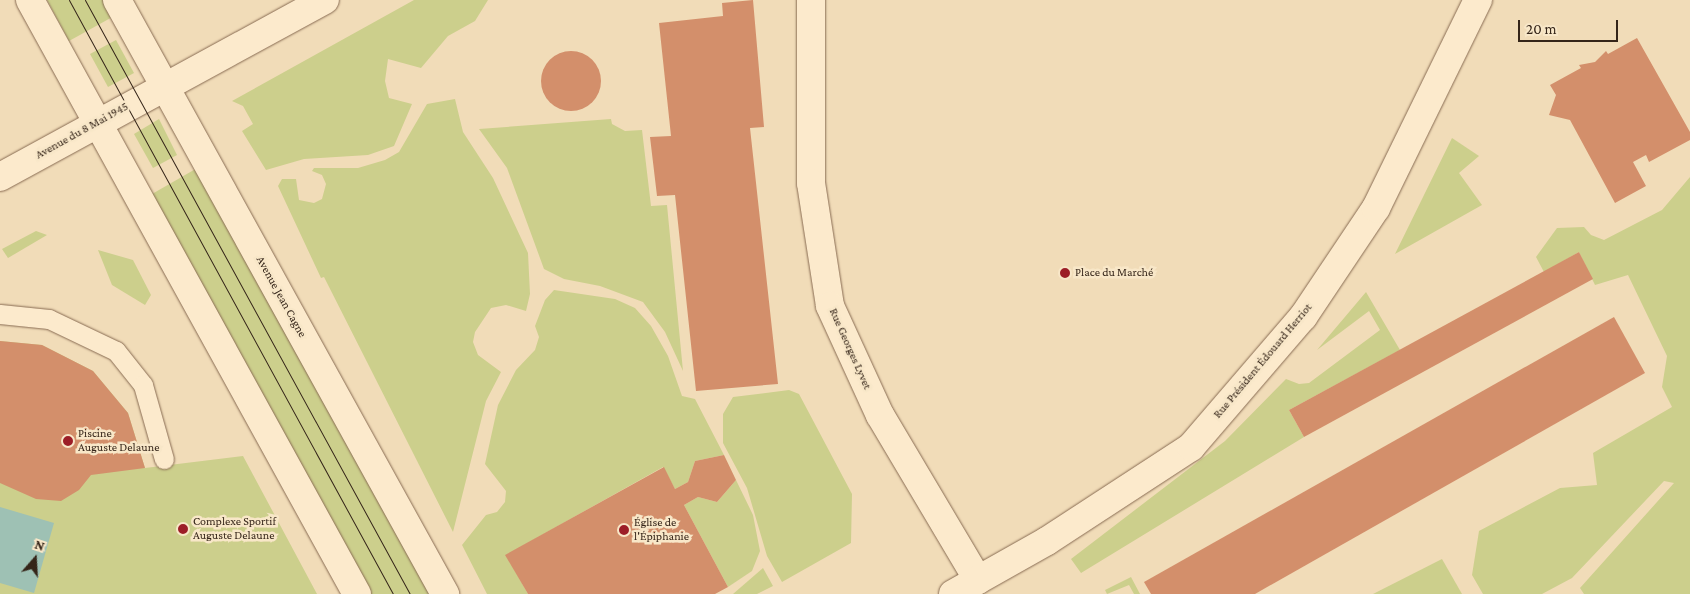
<!DOCTYPE html>
<html>
<head>
<meta charset="utf-8">
<style>
  body { margin:0 }
  #map { position:relative; width:1690px; height:594px; overflow:hidden; background:#f1dcb8; font-family:"Crimson Pro",serif }
  div>[style] { position:absolute }
  [style*='--x'] { left:calc(var(--x)*1px); top:calc(var(--y)*1px); width:calc(var(--w)*1px); rotate:calc(var(--a)*1deg) }
  .green>* { inset:0; background:#cccf8c }
  .water>* { inset:0; background:#9ec1b4 }
  .building>* { inset:0; background:#d38f6b }
  .round { border-radius:50% }
  .roads { filter:drop-shadow(0 0 1px #886b52) drop-shadow(0 0 1px #886b52) }
  .service>* { height:19px; margin:-9.5px; padding:0 9.5px; transform-origin:9.5px; border-radius:9.5px; background:#fceacc }
  .minor>* { height:28px; margin:-14px; padding:0 14px; transform-origin:14px; border-radius:14px; background:#fceacc }
  .tertiary>* { height:28px; margin:-14px; padding:0 14px; transform-origin:14px; border-radius:14px; background:#fceacc }
  .tram>* { height:1px; margin:-0.5px; padding:0 0.5px; transform-origin:0.5px; border-radius:0.5px; background:#352519 }
  .dots>* { width:14px; height:14px; translate:-50% -50%; box-sizing:border-box; border:2px solid #f8e7c8; border-radius:50% }
  span { translate:-50% -50%; white-space:nowrap; text-align:center; line-height:1.15; -webkit-text-stroke:5px #f8e7c8; paint-order:stroke }
  .street-label { font-size:12px; color:#352519 }
  .poi-label { font-size:12px; color:#352519 }
  .left { translate:0 -50%; text-align:left }
  .north { position:absolute; left:10px; top:534px; width:50px; height:50px; -webkit-text-stroke:4px #f8e7c8; paint-order:stroke; rotate:19deg; font-size:14px; font-weight:700; line-height:20px; text-align:center; color:#352519 }
  .north::after { content:''; display:block; margin:auto; width:18px; height:22px; background:#352519; clip-path:polygon(50% 0,100% 100%,50% 72%,0 100%) }
  .scale { position:absolute; left:1518px; top:20px; width:100px; height:22px; box-sizing:border-box; border:2px solid #352519; border-top:0; padding-left:6px; font-size:15px; line-height:18px; white-space:nowrap; color:#352519; -webkit-text-stroke:4px #f8e7c8; paint-order:stroke }
</style>
</head>
<body>
<div id="map">
  <div class="green">
    <i style="clip-path:polygon(47px 0,108px 0,116px 15px,69px 41px)"></i>
    <i style="clip-path:polygon(414px 0,488px 0,475px 21px,448px 36px,421px 68px,388px 59px,385px 81px,389px 98px,412px 104px,394px 146px,368px 155px,304px 159px,266px 170px,242px 131px,253px 124px,243px 106px,232px 101px)"></i>
    <i style="clip-path:polygon(116px 40px,134px 73px,108px 87px,90px 54px)"></i>
    <i style="clip-path:polygon(455px 99px,463px 132px,493px 178px,528px 253px,530px 294px,526px 311px,506px 305px,491px 308px,475px 332px,473px 342px,478px 355px,501px 372px,486px 401px,453px 532px,324px 277px,321px 278px,278px 186px,282px 179px,296px 179px,299px 200px,314px 203px,322px 199px,326px 184px,322px 175px,312px 171px,314px 168px,358px 168px,385px 160px,399px 152px,427px 104px)"></i>
    <i style="clip-path:polygon(159px 119px,177px 155px,153px 168px,134px 134px)"></i>
    <i style="clip-path:polygon(611px 119px,612px 124px,625px 131px,642px 130px,651px 206px,667px 205px,683px 371px,665px 332px,643px 302px,600px 286px,564px 279px,544px 269px,507px 168px,479px 129px)"></i>
    <i style="clip-path:polygon(1452px 138px,1479px 156px,1459px 173px,1482px 205px,1395px 254px)"></i>
    <i style="clip-path:polygon(199px 167px,432px 594px,370px 594px,152px 194px)"></i>
    <i style="clip-path:polygon(1690px 177px,1690px 594px,1584px 594px,1580px 588px,1674px 483px,1664px 481px,1572px 578px,1542px 594px,1483px 594px,1472px 575px,1479px 531px,1560px 488px,1597px 485px,1593px 453px,1672px 407px,1662px 387px,1667px 356px,1628px 275px,1595px 285px,1579px 252px,1544px 272px,1536px 257px,1557px 228px,1584px 227px,1591px 235px,1604px 240px,1662px 210px)"></i>
    <i style="clip-path:polygon(36px 231px,47px 235px,8px 258px,2px 249px)"></i>
    <i style="clip-path:polygon(98px 250px,133px 260px,151px 295px,145px 305px,112px 285px)"></i>
    <i style="clip-path:polygon(554px 290px,615px 299px,635px 308px,651px 326px,668px 356px,682px 396px,695px 399px,724px 455px,695px 461px,688px 482px,675px 489px,663px 467px,506px 555px,528px 594px,487px 594px,462px 545px,486px 515px,497px 512px,505px 502px,506px 491px,485px 464px,498px 405px,516px 370px,535px 350px,539px 337px,535px 326px,545px 300px)"></i>
    <i style="clip-path:polygon(1366px 292px,1400px 350px,1289px 410px,1304px 437px,1081px 573px,1071px 559px,1225px 441px,1286px 379px,1299px 384px,1309px 383px,1380px 330px,1369px 311px,1317px 350px)"></i>
    <i style="clip-path:polygon(0 341px,42px 345px,93px 371px,128px 413px,145px 468px,243px 456px,317px 594px,0 594px)"></i>
    <i style="clip-path:polygon(789px 390px,799px 394px,852px 494px,851px 543px,782px 582px,767px 556px,747px 488px,723px 443px,723px 414px,733px 397px)"></i>
    <i style="clip-path:polygon(736px 480px,753px 515px,760px 551px,752px 571px,728px 587px,684px 505px,698px 497px,717px 502px)"></i>
    <i style="clip-path:polygon(1442px 559px,1462px 594px,1373px 594px)"></i>
    <i style="clip-path:polygon(763px 568px,773px 586px,757px 594px,733px 594px)"></i>
    <i style="clip-path:polygon(1131px 577px,1140px 594px,1134px 594px,1129px 585px,1107px 594px,1105px 590px)"></i>
  </div>
  <div class="water">
    <i style="clip-path:polygon(0 507px,54px 523px,34px 593px,0 583px)"></i>
  </div>
  <div class="building">
    <i style="clip-path:polygon(753px 0,764px 127px,750px 128px,778px 384px,696px 391px,675px 195px,657px 196px,650px 137px,671px 136px,659px 23px,723px 16px,722px 3px)"></i>
    <i style="clip-path:polygon(1637px 38px,1690px 132px,1690px 140px,1649px 162px,1646px 155px,1633px 162px,1646px 186px,1615px 203px,1570px 120px,1549px 115px,1556px 95px,1550px 85px,1581px 68px,1579px 65px,1595px 62px,1606px 51px,1608px 54px)"></i>
    <i class="round" style="left:541px;top:51px;width:60px;height:60px"></i>
    <i style="clip-path:polygon(1579px 252px,1593px 279px,1304px 437px,1289px 410px)"></i>
    <i style="clip-path:polygon(1614px 317px,1645px 373px,1255px 594px,1151px 594px,1144px 582px)"></i>
    <i style="clip-path:polygon(0 341px,42px 345px,93px 371px,128px 413px,145px 468px,91px 475px,79px 490px,61px 501px,36px 499px,0 483px)"></i>
    <i style="clip-path:polygon(724px 455px,736px 480px,717px 502px,698px 497px,684px 505px,728px 587px,715px 594px,528px 594px,505px 555px,664px 467px,675px 489px,688px 482px,695px 461px)"></i>
  </div>
  <div class="roads">
    <div class="service">
      <i style="--x:0;--y:314;--w:49;--a:5.8"></i>
      <i style="--x:49;--y:319;--w:74;--a:25.5"></i>
      <i style="--x:116;--y:351;--w:43;--a:51.5"></i>
      <i style="--x:143;--y:385;--w:77;--a:74.2"></i>
    </div>
    <div class="minor">
      <i style="--x:811;--y:0;--w:183;--a:90"></i>
      <i style="--x:811;--y:183;--w:124;--a:81.2"></i>
      <i style="--x:830;--y:306;--w:120;--a:65.4"></i>
      <i style="--x:880;--y:415;--w:192;--a:59.3"></i>
      <i style="--x:0;--y:177;--w:370;--a:-28.6"></i>
      <i style="--x:953;--y:594;--w:108;--a:-29.4"></i>
      <i style="--x:1047;--y:541;--w:172;--a:-33.1"></i>
      <i style="--x:1191;--y:447;--w:172;--a:-49.3"></i>
      <i style="--x:1303;--y:317;--w:131;--a:-56.2"></i>
      <i style="--x:1376;--y:208;--w:232;--a:-63.9"></i>
    </div>
    <div class="tertiary">
      <i style="--x:30;--y:0;--w:678;--a:61.17"></i>
      <i style="--x:117;--y:0;--w:679;--a:61.09"></i>
    </div>
  </div>
  <div class="tram">
    <i style="--x:69;--y:0;--w:677;--a:61.39"></i>
    <i style="--x:85;--y:0;--w:677;--a:61.32"></i>
  </div>
  <div class="dots">
    <i style="left:1065px;top:273px;background:#9c1e27"></i>
    <i style="left:68px;top:441px;background:#9c1e27"></i>
    <i style="left:183px;top:529px;background:#9c1e27"></i>
    <i style="left:624px;top:530px;background:#9c1e27"></i>
  </div>
  <div class="street-label">
    <span style="left:82px;top:131px;rotate:-29deg">Avenue du 8 Mai 1945</span>
    <span style="left:281px;top:297px;rotate:61deg">Avenue Jean Cagne</span>
    <span style="left:850px;top:349px;rotate:66deg">Rue Georges Lyvet</span>
    <span style="left:1263px;top:361px;rotate:-50deg">Rue Président Édouard Herriot</span>
  </div>
  <div class="poi-label">
    <span class="left" style="left:1075px;top:273px">Place du Marché</span>
    <span class="left" style="left:78px;top:441px">Piscine<br>Auguste Delaune</span>
    <span class="left" style="left:193px;top:529px">Complexe Sportif<br>Auguste Delaune</span>
    <span class="left" style="left:634px;top:530px">Église de<br>l'Épiphanie</span>
  </div>
  <div class="north">N</div>
  <div class="scale">20 m</div>
</div>
</body>
</html>
